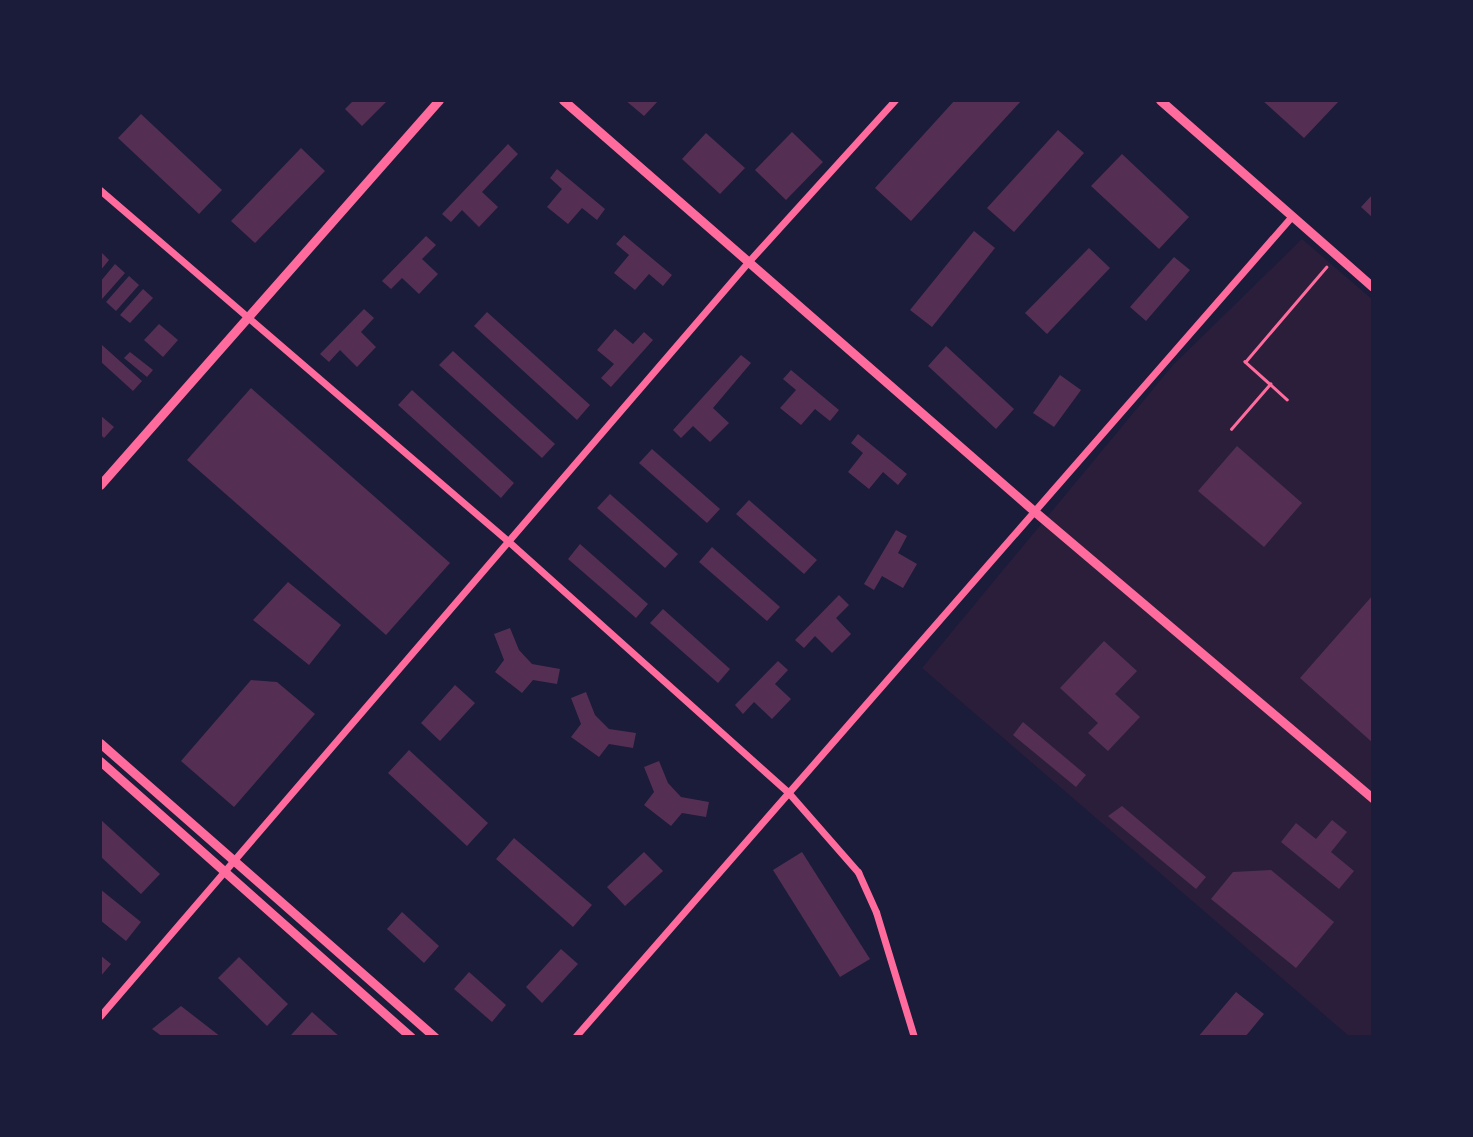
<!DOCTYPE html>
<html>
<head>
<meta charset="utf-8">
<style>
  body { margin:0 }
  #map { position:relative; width:1473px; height:1137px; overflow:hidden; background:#1b1b3a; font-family:"Varela Round",sans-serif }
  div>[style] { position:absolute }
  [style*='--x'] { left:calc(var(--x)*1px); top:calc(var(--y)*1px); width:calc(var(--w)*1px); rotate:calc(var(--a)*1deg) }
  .green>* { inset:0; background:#2a1e3b }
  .building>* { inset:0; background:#542f53 }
  .path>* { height:2.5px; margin:-1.25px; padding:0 1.25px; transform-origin:1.25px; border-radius:1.25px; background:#ff6b9d }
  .minor>* { height:7px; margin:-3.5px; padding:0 3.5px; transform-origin:3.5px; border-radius:3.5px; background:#ff6b9d }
  .tertiary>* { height:9px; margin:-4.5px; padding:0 4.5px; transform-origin:4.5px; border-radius:4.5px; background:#ff6b9d }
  span { translate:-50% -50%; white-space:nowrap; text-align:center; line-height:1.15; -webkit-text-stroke:7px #1b1b3a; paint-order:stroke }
  .frame { position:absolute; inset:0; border:102px solid #1b1b3a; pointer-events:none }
</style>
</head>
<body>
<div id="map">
  <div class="green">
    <i style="clip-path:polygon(1302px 239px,1373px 300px,1373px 1037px,1350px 1037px,922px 668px,1173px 365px)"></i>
  </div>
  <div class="building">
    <i style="clip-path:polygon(354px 100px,388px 100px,362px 126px,345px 109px)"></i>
    <i style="clip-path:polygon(625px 100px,659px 100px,644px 116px)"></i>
    <i style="clip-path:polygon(955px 100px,1022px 100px,911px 221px,875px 188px)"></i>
    <i style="clip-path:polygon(1262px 100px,1340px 100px,1304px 138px)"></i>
    <i style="clip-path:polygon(141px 114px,222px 190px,199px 214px,118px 138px)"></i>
    <i style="clip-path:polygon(1058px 130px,1084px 153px,1014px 232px,987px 208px)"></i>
    <i style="clip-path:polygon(792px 132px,823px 162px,786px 200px,755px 170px)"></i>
    <i style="clip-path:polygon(706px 133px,745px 168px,720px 194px,682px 159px)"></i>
    <i style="clip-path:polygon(508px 144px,518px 154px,482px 192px,498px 207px,479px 227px,462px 210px,451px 222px,442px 214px)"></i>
    <i style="clip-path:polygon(301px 148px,325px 171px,255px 243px,231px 221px)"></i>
    <i style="clip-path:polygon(1122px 154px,1189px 217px,1159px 249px,1091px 186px)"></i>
    <i style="clip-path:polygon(557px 169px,605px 209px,597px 220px,582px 208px,568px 224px,547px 207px,562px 189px,550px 178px)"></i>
    <i style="clip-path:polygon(1373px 194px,1373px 218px,1361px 207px)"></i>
    <i style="clip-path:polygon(974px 231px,995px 248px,932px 327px,910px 310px)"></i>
    <i style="clip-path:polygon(624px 235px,672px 275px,663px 286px,649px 274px,635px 290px,614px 273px,629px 255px,616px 244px)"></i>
    <i style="clip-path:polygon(426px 236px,436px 245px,422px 259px,438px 274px,419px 294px,402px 278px,391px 289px,382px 281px)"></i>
    <i style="clip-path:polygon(1089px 248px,1110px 268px,1047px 334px,1025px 313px)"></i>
    <i style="clip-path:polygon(100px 251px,109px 260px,100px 271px)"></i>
    <i style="clip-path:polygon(1174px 257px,1190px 270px,1146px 321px,1130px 307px)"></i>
    <i style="clip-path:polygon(115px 264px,125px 273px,102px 299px,100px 282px)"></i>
    <i style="clip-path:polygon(129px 276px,139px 285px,116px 311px,106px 302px)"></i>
    <i style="clip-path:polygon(143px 289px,153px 298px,130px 323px,120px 315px)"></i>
    <i style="clip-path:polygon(364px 309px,374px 318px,361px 332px,376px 347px,357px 367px,340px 350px,329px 362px,320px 354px)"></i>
    <i style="clip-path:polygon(487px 312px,590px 405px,577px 420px,474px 326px)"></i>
    <i style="clip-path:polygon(159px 324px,178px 340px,163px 357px,144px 340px)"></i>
    <i style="clip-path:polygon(615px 329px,633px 344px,644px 332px,653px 340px,611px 387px,601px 378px,614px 364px,597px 350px)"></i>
    <i style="clip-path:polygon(102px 345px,142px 381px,133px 391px,100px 361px)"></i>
    <i style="clip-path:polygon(946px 346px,1014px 409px,996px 429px,928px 366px)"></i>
    <i style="clip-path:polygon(453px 351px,555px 444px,542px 458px,439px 365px)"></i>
    <i style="clip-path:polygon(130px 352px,153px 370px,147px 377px,124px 358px)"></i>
    <i style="clip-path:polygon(741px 355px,751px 363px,713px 408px,729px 423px,710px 442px,693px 426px,681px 438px,673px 430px)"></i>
    <i style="clip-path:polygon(791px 370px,839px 410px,830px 421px,815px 409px,801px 425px,780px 408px,796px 390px,783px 379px)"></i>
    <i style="clip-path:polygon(1060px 375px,1081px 390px,1054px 427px,1033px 413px)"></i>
    <i style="clip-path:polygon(251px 388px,450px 563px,386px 635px,187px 460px)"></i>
    <i style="clip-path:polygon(412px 390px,514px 483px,501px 498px,398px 405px)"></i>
    <i style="clip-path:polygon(100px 415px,114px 427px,104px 438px,100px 434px)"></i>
    <i style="clip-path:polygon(858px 434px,907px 474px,898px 485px,883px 472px,869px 489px,848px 472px,863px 453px,851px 443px)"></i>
    <i style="clip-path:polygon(1237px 446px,1302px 503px,1264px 547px,1198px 491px)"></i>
    <i style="clip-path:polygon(652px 449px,720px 509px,707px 523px,639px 463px)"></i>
    <i style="clip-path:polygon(610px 494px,678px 554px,665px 568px,597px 508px)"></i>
    <i style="clip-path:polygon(749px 500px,817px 560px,804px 574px,736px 514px)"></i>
    <i style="clip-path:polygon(896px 530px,907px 536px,898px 553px,917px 564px,903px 588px,882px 576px,874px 590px,864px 584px)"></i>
    <i style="clip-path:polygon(580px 544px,648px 604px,636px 618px,568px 559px)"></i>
    <i style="clip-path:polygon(712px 547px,780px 607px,767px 621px,699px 562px)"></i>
    <i style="clip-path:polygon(288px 582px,341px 625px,309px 665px,253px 620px)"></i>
    <i style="clip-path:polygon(839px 595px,849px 605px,836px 618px,851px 634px,832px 653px,815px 636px,804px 648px,795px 640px)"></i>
    <i style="clip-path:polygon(1373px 595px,1373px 743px,1300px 678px)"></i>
    <i style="clip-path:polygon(663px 609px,730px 669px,718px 683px,650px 623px)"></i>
    <i style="clip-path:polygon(510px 628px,519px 650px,532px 664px,560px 669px,557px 684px,533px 680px,522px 693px,495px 672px,504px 660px,494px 634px)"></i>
    <i style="clip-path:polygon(1104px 641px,1137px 671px,1115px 694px,1140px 717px,1108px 751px,1088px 733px,1098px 723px,1060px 688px)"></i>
    <i style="clip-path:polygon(778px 661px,788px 670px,775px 684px,791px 699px,772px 719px,754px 702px,743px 714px,735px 705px)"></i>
    <i style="clip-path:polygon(251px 680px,277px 682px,315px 714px,234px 807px,181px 761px)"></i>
    <i style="clip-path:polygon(455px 685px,475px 703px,440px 741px,421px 723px)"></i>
    <i style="clip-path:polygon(586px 692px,595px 715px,609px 729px,636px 733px,633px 748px,609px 744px,599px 757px,571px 737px,581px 724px,571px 698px)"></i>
    <i style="clip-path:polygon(1023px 722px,1086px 775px,1076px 787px,1013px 735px)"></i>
    <i style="clip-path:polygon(409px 750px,488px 823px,467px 846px,388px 773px)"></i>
    <i style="clip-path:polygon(659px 761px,668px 783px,681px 797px,709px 802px,706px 817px,682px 813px,671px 826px,644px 805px,654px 792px,644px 767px)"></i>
    <i style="clip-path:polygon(1122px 806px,1206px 877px,1196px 889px,1108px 816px)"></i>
    <i style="clip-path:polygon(100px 819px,160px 874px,141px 894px,100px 856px)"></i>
    <i style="clip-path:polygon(1332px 820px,1347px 832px,1331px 852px,1354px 871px,1339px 889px,1281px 842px,1296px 823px,1316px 839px)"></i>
    <i style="clip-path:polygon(514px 838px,592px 905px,573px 927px,496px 859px)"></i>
    <i style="clip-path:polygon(644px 852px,663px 871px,625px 906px,607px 887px)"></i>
    <i style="clip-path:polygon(802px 852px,870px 959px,840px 977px,773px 870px)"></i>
    <i style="clip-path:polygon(1271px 870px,1334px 922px,1296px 968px,1211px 899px,1233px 872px)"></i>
    <i style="clip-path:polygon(100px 889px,141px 922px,126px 941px,100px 920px)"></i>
    <i style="clip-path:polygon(402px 912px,439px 946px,424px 963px,387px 929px)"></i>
    <i style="clip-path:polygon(561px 949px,578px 964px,542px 1003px,526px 987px)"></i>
    <i style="clip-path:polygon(100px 955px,111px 964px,100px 977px)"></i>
    <i style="clip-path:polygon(239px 957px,288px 1004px,267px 1026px,218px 978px)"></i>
    <i style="clip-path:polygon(469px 972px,506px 1005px,492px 1022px,454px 989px)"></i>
    <i style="clip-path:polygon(1236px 992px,1264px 1014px,1245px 1037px,1198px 1037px)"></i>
    <i style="clip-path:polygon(181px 1006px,221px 1037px,163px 1037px,152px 1029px)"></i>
    <i style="clip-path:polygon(312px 1012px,340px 1037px,291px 1035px)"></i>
  </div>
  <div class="path">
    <i style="--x:1287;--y:400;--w:57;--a:-137.9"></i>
    <i style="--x:1245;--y:362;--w:125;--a:-49.5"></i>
    <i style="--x:1231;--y:429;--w:60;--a:-49.1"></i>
  </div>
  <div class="minor">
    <i style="--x:100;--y:190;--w:538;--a:40.71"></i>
    <i style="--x:508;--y:541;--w:375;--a:41.9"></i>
    <i style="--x:787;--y:791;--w:108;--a:48.8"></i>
    <i style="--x:858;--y:872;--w:44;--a:65.8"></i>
    <i style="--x:876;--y:912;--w:131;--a:73.1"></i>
    <i style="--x:100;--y:1016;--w:996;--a:-49.32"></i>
    <i style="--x:749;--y:261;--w:217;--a:-47.8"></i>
    <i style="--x:575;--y:1037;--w:1090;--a:-48.87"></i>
  </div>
  <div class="tertiary">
    <i style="--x:563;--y:100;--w:625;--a:41.11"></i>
    <i style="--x:1034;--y:511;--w:445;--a:40.3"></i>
    <i style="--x:1160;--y:100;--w:283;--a:41.3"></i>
    <i style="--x:100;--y:485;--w:513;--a:-48.64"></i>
    <i style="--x:100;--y:743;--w:446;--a:41.3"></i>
    <i style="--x:100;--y:761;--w:416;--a:41.6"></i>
  </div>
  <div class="frame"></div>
</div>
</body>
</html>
